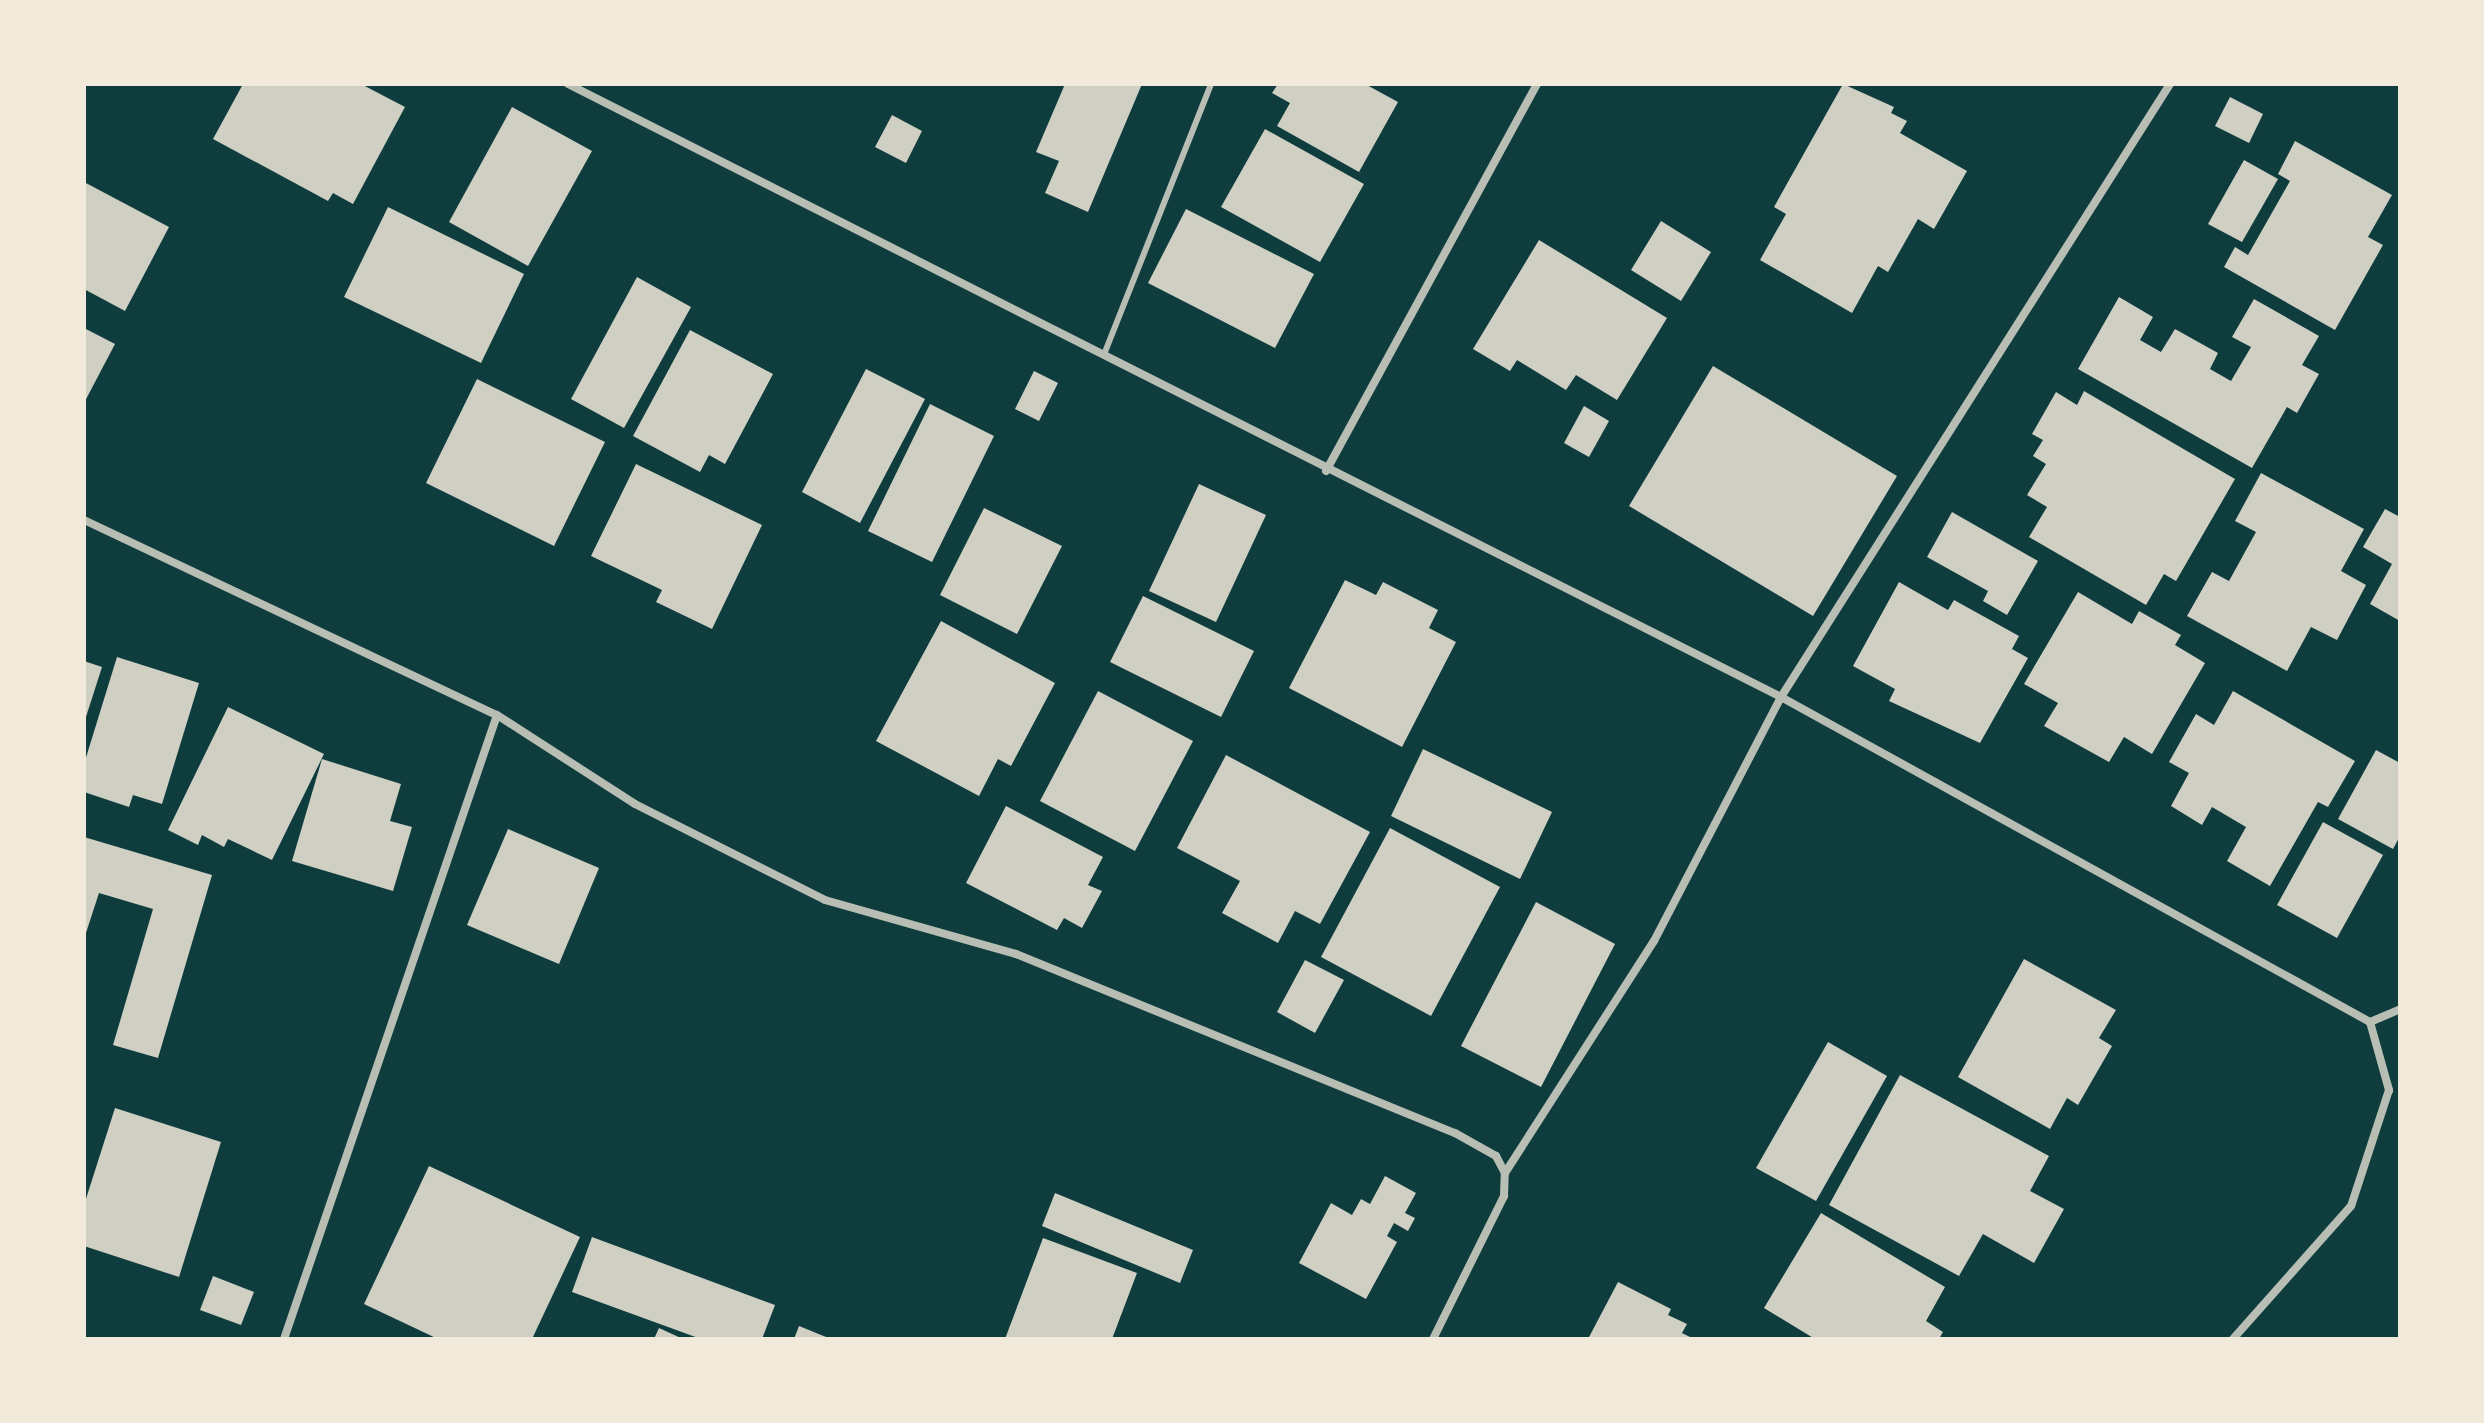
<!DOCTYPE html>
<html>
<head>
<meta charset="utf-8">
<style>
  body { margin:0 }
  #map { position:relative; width:2484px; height:1423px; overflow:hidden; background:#0f3d3e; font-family:"PT Sans Narrow",sans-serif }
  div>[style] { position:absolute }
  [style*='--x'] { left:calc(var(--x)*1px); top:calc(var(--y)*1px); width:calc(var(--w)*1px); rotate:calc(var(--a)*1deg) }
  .building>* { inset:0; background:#cfcfc3 }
  .service>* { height:6px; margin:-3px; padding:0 3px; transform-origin:3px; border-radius:3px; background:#b8beb3 }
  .minor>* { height:8px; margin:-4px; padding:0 4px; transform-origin:4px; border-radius:4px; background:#b8beb3 }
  span { translate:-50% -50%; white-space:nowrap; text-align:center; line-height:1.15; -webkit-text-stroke:8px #f1e9da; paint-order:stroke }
  .frame { position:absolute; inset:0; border:86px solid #f1e9da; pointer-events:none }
</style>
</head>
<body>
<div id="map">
  <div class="building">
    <i style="clip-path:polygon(243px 84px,361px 84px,405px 107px,353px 204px,333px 193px,328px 201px,213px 139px)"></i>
    <i style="clip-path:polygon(1065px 84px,1142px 84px,1088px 212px,1045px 193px,1059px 161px,1036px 152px)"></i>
    <i style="clip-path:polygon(1278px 84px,1365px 84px,1398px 102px,1359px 172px,1277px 126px,1290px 103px,1272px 93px)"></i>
    <i style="clip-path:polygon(1843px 84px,1894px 107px,1891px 113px,1907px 121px,1900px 133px,1967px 171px,1934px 229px,1918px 219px,1888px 272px,1878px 266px,1852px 313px,1760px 260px,1786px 214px,1774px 207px)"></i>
    <i style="clip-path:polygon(2230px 97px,2263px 114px,2249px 143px,2215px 126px)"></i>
    <i style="clip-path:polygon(512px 107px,592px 151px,528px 266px,449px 222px)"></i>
    <i style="clip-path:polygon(892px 115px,922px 131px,906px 163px,875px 147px)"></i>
    <i style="clip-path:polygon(1265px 129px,1364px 184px,1320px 262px,1221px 207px)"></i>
    <i style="clip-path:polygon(2295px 141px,2392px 195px,2368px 237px,2383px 245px,2335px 330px,2224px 267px,2235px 247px,2248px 255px,2290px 181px,2278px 174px)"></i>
    <i style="clip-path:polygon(2244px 160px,2278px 179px,2242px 242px,2208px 224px)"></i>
    <i style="clip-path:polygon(84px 182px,169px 227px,125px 311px,84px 289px)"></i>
    <i style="clip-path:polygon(388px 207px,524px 274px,481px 363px,344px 297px)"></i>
    <i style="clip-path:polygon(1186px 209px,1314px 274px,1275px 348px,1148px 283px)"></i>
    <i style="clip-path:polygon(1661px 221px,1711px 252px,1681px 301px,1631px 270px)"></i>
    <i style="clip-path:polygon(1539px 240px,1667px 318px,1617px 400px,1576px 375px,1566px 390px,1517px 360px,1510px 371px,1473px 349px)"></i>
    <i style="clip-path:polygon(637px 277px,691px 307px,624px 428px,571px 399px)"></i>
    <i style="clip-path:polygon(2119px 297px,2153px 317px,2140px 340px,2161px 352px,2175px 329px,2218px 353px,2210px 369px,2231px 381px,2251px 347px,2232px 337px,2254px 299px,2319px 336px,2302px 365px,2319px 374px,2297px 413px,2287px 407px,2252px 468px,2078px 369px)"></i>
    <i style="clip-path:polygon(84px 328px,115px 344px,84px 403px)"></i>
    <i style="clip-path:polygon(690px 330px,773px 374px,725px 464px,709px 455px,700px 472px,633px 436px)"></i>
    <i style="clip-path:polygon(1713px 366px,1897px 476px,1813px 616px,1629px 506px)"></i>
    <i style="clip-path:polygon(866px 369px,925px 399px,860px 523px,802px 492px)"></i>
    <i style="clip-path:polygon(1034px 371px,1058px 383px,1039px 421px,1015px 409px)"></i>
    <i style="clip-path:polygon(477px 379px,605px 442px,554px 546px,426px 483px)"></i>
    <i style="clip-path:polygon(2084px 391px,2235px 479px,2176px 581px,2164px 574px,2146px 605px,2029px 537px,2047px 507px,2027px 495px,2046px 464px,2033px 456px,2043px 440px,2032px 434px,2056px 392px,2077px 405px)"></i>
    <i style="clip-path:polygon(930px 404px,994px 436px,932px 562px,868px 531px)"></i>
    <i style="clip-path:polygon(1584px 406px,1609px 421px,1589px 457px,1564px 443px)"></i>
    <i style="clip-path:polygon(636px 464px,762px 525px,712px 629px,656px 602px,662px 590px,591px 556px)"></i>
    <i style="clip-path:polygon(2261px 473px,2364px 529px,2341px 571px,2366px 585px,2337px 640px,2311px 627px,2287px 671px,2187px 616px,2212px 572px,2229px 581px,2256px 532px,2235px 521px)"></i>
    <i style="clip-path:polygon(1199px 484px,1266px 515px,1216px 622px,1149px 591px)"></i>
    <i style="clip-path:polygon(984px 508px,1062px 546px,1017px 634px,940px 595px)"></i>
    <i style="clip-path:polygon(2385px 509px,2400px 517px,2400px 621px,2370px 604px,2392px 564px,2363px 547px)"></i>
    <i style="clip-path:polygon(1952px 512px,2038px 561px,2007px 615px,1983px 601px,1988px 591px,1927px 557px)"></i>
    <i style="clip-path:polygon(1345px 580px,1376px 595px,1383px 582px,1438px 610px,1429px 628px,1456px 642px,1402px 747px,1289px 688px)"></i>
    <i style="clip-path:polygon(1899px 582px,1948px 610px,1954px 600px,2019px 636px,2012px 649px,2028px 658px,1980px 743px,1889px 701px,1895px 689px,1853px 666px)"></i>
    <i style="clip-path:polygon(2078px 592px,2132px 624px,2139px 611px,2181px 635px,2175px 645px,2205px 663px,2152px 754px,2124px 737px,2109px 762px,2044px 726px,2058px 703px,2024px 684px)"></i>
    <i style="clip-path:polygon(1143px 596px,1254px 651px,1221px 717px,1110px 662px)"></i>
    <i style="clip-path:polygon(941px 621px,1055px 683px,1011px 766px,998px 759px,979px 796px,876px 741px)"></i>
    <i style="clip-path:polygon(117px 657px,199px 683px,162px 804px,133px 795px,129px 807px,84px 792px,84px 764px)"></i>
    <i style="clip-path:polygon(84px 661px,102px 667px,85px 720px,84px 720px)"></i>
    <i style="clip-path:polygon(1098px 691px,1193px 741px,1135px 851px,1040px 801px)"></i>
    <i style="clip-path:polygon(2233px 691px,2355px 761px,2328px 807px,2318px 802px,2270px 886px,2227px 861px,2246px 827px,2212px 807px,2202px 825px,2171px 806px,2189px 773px,2169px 762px,2196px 714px,2214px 725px)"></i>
    <i style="clip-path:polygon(228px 707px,324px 754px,272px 860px,228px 839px,224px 847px,202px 835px,198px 845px,168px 830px)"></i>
    <i style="clip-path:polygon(1423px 749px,1552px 812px,1520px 879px,1391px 816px)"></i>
    <i style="clip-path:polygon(2376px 750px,2400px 763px,2400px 836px,2393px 849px,2338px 819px)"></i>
    <i style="clip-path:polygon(1226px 755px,1370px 832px,1320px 924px,1295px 911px,1278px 943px,1222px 913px,1240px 881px,1177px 848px)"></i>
    <i style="clip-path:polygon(322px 759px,401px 784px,390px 821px,412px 827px,393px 891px,292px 861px)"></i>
    <i style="clip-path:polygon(1006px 806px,1103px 857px,1088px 885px,1102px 891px,1082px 928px,1064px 918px,1057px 930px,966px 883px)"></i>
    <i style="clip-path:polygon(2323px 822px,2383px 855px,2337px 938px,2277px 905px)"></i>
    <i style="clip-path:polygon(1390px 828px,1500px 887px,1431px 1016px,1321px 957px)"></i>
    <i style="clip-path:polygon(508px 829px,599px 868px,559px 964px,467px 925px)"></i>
    <i style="clip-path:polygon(84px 837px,212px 875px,158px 1058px,113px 1045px,153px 909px,99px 893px,84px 939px)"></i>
    <i style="clip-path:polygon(1536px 902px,1615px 944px,1541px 1087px,1461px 1046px)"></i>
    <i style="clip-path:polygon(2024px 959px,2116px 1010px,2099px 1038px,2112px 1046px,2078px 1105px,2067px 1098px,2050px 1129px,1958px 1077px)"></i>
    <i style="clip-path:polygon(1305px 960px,1344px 980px,1315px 1033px,1277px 1012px)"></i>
    <i style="clip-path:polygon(1828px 1042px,1887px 1076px,1816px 1201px,1756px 1168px)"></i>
    <i style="clip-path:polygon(1900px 1075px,2049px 1156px,2030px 1191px,2064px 1209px,2034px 1263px,1983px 1234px,1959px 1276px,1829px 1205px)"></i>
    <i style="clip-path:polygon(115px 1108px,221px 1142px,179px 1277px,84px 1246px,84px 1205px)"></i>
    <i style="clip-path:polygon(429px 1166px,580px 1237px,532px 1339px,438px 1339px,364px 1304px)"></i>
    <i style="clip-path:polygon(1385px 1176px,1416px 1193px,1405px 1213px,1415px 1218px,1408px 1231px,1394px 1223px,1387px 1236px,1397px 1242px,1366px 1299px,1299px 1263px,1331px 1203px,1352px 1215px,1361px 1199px,1370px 1204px)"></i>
    <i style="clip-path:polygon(1055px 1193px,1193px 1250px,1180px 1283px,1042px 1226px)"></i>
    <i style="clip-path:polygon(1821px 1213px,1945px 1287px,1926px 1321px,1943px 1332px,1939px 1339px,1815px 1339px,1764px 1308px)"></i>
    <i style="clip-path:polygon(592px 1237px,775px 1305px,762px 1339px,701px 1339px,572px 1292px)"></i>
    <i style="clip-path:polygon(1043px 1238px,1137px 1273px,1112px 1339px,1005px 1339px)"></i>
    <i style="clip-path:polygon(213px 1276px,254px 1292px,241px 1325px,200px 1310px)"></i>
    <i style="clip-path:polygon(1618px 1282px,1671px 1309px,1668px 1315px,1687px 1324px,1682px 1333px,1694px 1339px,1588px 1339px)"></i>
    <i style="clip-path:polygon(799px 1326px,831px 1339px,794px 1339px)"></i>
    <i style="clip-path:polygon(659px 1328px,683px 1339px,654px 1339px)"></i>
  </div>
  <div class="service">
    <i style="--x:1105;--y:352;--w:288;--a:-68.4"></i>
  </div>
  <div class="minor">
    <i style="--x:568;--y:84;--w:1359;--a:26.81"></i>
    <i style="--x:1781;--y:697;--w:673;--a:28.89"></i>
    <i style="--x:2370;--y:1022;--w:71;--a:74.4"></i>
    <i style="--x:2389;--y:1090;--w:122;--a:108.1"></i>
    <i style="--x:2351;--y:1206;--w:178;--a:131.6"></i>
    <i style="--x:1326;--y:471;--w:441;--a:-61.4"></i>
    <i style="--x:84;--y:520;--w:457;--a:25.3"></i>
    <i style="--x:497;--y:715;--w:164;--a:32.8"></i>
    <i style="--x:635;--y:804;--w:213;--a:26.8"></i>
    <i style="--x:825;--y:900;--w:198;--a:15.8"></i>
    <i style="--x:1016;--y:954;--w:474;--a:22.2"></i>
    <i style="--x:1455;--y:1133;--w:47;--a:29.3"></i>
    <i style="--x:1496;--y:1156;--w:19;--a:62"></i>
    <i style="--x:2370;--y:1022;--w:33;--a:-23"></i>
    <i style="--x:284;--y:1339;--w:659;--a:-71.15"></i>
    <i style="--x:1433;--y:1339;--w:160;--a:-63.6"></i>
    <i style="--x:1504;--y:1196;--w:23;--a:-88"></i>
    <i style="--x:1505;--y:1173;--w:276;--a:-57.3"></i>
    <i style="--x:1654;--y:941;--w:275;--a:-62.5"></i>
    <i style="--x:1781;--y:697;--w:726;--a:-57.6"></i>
  </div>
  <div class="frame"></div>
</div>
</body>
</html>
